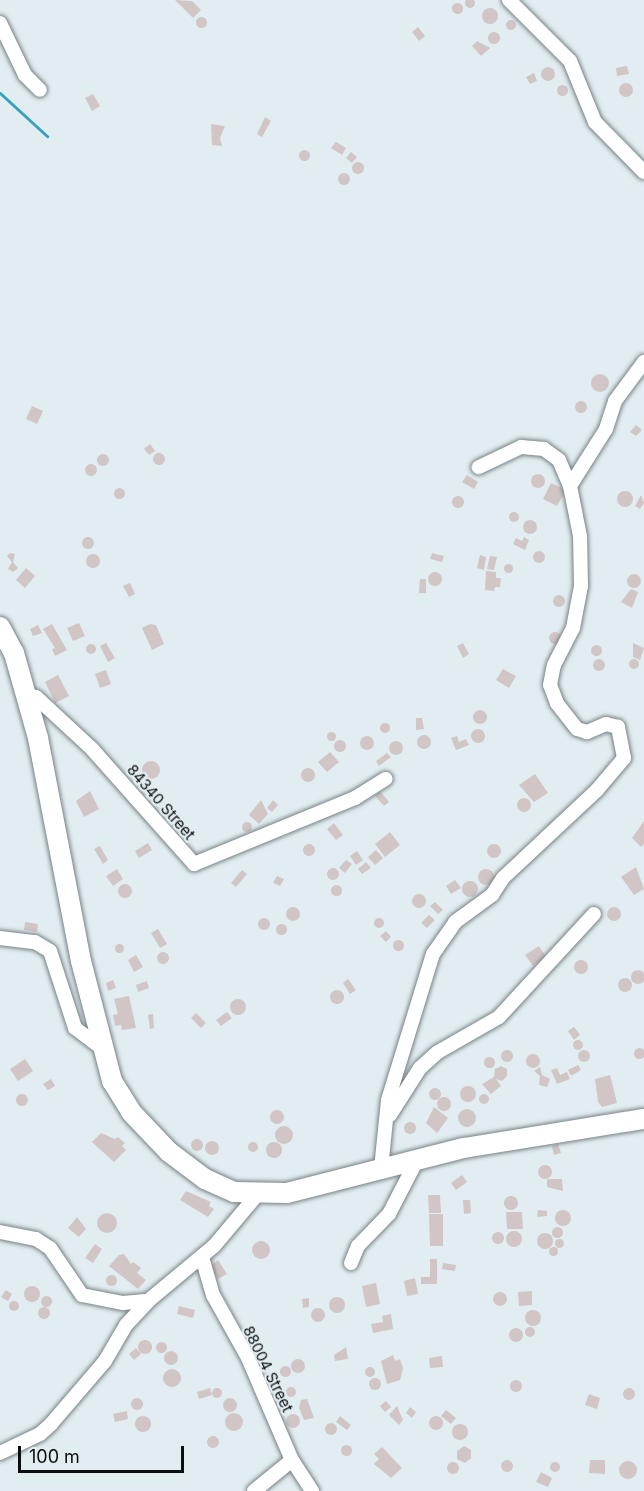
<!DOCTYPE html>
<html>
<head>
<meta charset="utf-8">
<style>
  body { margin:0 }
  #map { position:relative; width:644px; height:1491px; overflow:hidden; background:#e2edf1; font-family:Inter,sans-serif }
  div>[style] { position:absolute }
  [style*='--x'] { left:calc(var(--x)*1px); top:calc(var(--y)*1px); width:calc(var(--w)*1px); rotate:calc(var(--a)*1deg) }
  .stream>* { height:3px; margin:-1.5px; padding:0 1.5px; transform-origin:1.5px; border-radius:1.5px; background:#38a1be }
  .building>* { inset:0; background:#d1c5c6 }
  .round { border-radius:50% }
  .roads { filter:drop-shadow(0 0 2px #778285) drop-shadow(0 0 2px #778285) }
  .street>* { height:14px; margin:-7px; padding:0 7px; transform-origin:7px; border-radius:7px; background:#fff }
  .secondary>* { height:20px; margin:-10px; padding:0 10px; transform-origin:10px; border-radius:10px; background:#fff }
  span { translate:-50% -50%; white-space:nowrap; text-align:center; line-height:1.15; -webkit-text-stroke:4.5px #e2edf1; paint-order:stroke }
  .street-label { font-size:15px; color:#0b0e10 }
  .scale { position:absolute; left:18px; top:1446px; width:166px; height:27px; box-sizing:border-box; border:3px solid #0b0e10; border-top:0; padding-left:8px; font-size:18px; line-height:21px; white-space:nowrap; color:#0b0e10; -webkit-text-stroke:4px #e2edf1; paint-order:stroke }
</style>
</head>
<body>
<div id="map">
  <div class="stream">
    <i style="--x:0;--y:93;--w:64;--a:42.5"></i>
  </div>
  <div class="building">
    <i class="round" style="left:465px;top:-2px;width:10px;height:10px"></i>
    <i style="clip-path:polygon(175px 0,192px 1px,201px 10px,193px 18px)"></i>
    <i class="round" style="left:451.5px;top:2.5px;width:11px;height:11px"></i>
    <i class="round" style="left:482px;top:8px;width:16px;height:16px"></i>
    <i class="round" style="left:195.5px;top:16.5px;width:11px;height:11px"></i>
    <i class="round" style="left:506px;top:20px;width:10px;height:10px"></i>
    <i style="clip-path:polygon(418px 27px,425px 36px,419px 41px,412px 32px)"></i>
    <i class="round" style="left:488px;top:32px;width:12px;height:12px"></i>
    <i style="clip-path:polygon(477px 41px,490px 48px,481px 56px,472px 46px)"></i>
    <i style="clip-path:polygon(627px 66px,629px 74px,617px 76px,616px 68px)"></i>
    <i class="round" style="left:541px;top:67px;width:14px;height:14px"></i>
    <i style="clip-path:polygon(534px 73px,537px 81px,530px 84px,526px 77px)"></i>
    <i class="round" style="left:619px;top:83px;width:14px;height:14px"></i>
    <i class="round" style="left:556.5px;top:84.5px;width:11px;height:11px"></i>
    <i style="clip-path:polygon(93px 94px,100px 106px,92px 111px,85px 98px)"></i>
    <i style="clip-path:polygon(265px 117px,271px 121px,262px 137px,257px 134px)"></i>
    <i style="clip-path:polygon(211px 124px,225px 126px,220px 138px,222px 146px,212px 145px)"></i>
    <i style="clip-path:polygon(336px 142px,346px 148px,342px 155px,331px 148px)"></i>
    <i class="round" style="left:298.5px;top:149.5px;width:11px;height:11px"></i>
    <i style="clip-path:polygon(351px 152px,357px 157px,352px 163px,346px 158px)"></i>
    <i class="round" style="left:352px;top:162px;width:12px;height:12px"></i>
    <i class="round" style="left:338px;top:173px;width:12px;height:12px"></i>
    <i class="round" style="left:591px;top:374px;width:18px;height:18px"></i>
    <i class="round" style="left:575px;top:401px;width:12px;height:12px"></i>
    <i style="clip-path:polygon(32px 406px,43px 411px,37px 424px,26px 419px)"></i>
    <i style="clip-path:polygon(636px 425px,642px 430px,636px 436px,630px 432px)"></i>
    <i style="clip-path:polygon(150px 444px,155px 451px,149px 455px,144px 449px)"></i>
    <i class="round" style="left:153px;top:453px;width:12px;height:12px"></i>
    <i class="round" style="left:97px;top:454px;width:12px;height:12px"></i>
    <i class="round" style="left:85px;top:464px;width:12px;height:12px"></i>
    <i class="round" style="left:531px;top:474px;width:14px;height:14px"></i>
    <i style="clip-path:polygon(467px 475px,478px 482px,474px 489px,462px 482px)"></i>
    <i style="clip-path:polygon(551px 483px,566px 490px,557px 506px,543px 499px)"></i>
    <i class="round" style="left:113.5px;top:487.5px;width:11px;height:11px"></i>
    <i class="round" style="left:617px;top:491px;width:16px;height:16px"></i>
    <i style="clip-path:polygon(641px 495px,644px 503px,640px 509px,635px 506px)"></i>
    <i class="round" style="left:452px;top:496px;width:12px;height:12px"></i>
    <i class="round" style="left:509px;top:512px;width:10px;height:10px"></i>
    <i class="round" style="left:523px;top:520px;width:14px;height:14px"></i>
    <i class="round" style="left:82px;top:537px;width:12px;height:12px"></i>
    <i style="clip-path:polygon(524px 537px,529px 540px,525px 550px,513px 544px,516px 538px,522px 541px)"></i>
    <i class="round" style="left:533px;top:551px;width:12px;height:12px"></i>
    <i style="clip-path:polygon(10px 553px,15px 554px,13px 562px,18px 568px,13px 572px,8px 569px,12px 562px,7px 556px)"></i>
    <i style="clip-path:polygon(432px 553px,444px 556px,442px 562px,430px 559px)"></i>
    <i class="round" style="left:86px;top:554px;width:14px;height:14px"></i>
    <i style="clip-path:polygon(480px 555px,486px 557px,484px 570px,477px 568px)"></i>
    <i style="clip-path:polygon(490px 556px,497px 557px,494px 570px,487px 569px)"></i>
    <i class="round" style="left:503.5px;top:563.5px;width:9px;height:9px"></i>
    <i style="clip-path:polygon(26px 568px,35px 576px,25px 588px,16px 580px)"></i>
    <i style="clip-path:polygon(486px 571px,496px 572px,496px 578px,501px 578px,500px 587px,495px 587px,494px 591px,485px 590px)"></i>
    <i class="round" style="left:428px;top:572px;width:14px;height:14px"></i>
    <i class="round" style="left:627px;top:574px;width:14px;height:14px"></i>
    <i style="clip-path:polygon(420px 579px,426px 579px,426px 593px,419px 593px)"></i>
    <i style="clip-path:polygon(130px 583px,135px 594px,129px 597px,123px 586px)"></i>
    <i style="clip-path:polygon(631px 589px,638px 592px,632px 608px,621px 602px)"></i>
    <i class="round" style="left:553px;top:595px;width:12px;height:12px"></i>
    <i style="clip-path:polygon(79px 623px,85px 636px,73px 641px,67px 628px)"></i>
    <i style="clip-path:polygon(52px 624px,67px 650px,55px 656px,52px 649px,55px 648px,43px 629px)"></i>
    <i style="clip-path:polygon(150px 624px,156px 625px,164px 644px,152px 650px,142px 628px)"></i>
    <i style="clip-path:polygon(38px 625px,42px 633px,33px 636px,30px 629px)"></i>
    <i class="round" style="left:549px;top:632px;width:12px;height:12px"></i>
    <i style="clip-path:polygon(106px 643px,115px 658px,108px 662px,100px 646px)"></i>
    <i style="clip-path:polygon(463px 643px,469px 654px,463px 658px,457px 646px)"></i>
    <i style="clip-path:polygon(633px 643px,644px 648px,640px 660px,633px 657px)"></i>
    <i class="round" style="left:86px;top:644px;width:10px;height:10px"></i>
    <i class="round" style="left:590.5px;top:644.5px;width:11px;height:11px"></i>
    <i class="round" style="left:593px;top:659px;width:12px;height:12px"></i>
    <i class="round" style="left:629px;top:659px;width:10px;height:10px"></i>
    <i style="clip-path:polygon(503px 669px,516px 676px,509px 688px,496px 680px)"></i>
    <i style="clip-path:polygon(106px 670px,111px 684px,100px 688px,95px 674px)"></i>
    <i style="clip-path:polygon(58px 675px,69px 696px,55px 703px,45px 682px)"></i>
    <i class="round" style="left:473px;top:710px;width:14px;height:14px"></i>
    <i style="clip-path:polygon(416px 718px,422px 718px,424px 729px,416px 730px)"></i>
    <i class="round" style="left:380px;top:723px;width:10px;height:10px"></i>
    <i class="round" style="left:471px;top:729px;width:14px;height:14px"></i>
    <i class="round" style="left:326.5px;top:731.5px;width:9px;height:9px"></i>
    <i class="round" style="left:417px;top:735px;width:14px;height:14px"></i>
    <i class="round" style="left:360px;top:736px;width:14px;height:14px"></i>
    <i style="clip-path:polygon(457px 736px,459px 742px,466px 739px,469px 745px,456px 750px,451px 738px)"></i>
    <i class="round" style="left:334px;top:740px;width:12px;height:12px"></i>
    <i class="round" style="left:389px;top:741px;width:14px;height:14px"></i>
    <i style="clip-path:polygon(330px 752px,339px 762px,327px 772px,318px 762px)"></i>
    <i style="clip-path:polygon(387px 753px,391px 757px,379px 766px,376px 761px)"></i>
    <i class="round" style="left:142px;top:761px;width:18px;height:18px"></i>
    <i class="round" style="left:301px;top:768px;width:14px;height:14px"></i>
    <i style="clip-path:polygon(535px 774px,548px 793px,534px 802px,519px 785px)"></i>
    <i style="clip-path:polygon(90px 791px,99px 809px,84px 817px,76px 801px)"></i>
    <i style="clip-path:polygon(380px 791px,389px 802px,384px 806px,375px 796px)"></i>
    <i class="round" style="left:517px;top:798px;width:14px;height:14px"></i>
    <i style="clip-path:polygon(261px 800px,268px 814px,259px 824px,249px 815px)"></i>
    <i style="clip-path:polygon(273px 800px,278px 805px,272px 812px,267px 808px)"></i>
    <i style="clip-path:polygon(644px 821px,644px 844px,641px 847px,632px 838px)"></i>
    <i class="round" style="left:242px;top:822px;width:10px;height:10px"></i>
    <i style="clip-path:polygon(334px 823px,343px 835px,336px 840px,327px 829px)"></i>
    <i style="clip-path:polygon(390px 832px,400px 845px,385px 857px,375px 844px)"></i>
    <i style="clip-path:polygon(148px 843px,152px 850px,139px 858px,135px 851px)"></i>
    <i class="round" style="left:303px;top:844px;width:12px;height:12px"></i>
    <i class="round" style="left:487px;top:844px;width:14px;height:14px"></i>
    <i style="clip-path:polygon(100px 846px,108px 860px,103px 864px,94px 849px)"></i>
    <i style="clip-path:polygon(376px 850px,383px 858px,375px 865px,368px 857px)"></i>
    <i style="clip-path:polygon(357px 851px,363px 860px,356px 865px,350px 856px)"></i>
    <i style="clip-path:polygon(346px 860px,352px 864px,345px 873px,339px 868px)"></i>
    <i style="clip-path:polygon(366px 862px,371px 868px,362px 874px,358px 869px)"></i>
    <i style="clip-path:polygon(636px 867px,644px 889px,634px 895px,621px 877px)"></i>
    <i class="round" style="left:327px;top:868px;width:12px;height:12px"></i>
    <i class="round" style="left:478px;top:869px;width:16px;height:16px"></i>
    <i style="clip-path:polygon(117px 869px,123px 879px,113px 886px,106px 876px)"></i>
    <i style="clip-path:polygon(242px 870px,247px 874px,236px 887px,231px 883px)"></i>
    <i style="clip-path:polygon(277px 876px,284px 879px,280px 886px,273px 883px)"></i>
    <i style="clip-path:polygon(455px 880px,461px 888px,451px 894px,446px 886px)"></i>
    <i class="round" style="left:462px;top:881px;width:16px;height:16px"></i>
    <i class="round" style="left:118px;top:884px;width:14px;height:14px"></i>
    <i class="round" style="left:330.5px;top:884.5px;width:11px;height:11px"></i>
    <i class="round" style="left:412px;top:894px;width:14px;height:14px"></i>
    <i style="clip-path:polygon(435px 902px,443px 910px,438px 914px,430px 906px)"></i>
    <i class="round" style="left:286px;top:907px;width:14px;height:14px"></i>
    <i class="round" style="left:607px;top:907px;width:14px;height:14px"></i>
    <i style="clip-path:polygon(429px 915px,435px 920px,427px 928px,421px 923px)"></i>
    <i class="round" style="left:374px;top:918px;width:10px;height:10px"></i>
    <i class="round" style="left:258px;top:918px;width:12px;height:12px"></i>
    <i style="clip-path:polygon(25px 922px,38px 924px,37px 932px,24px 930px)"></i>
    <i class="round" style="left:275.5px;top:923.5px;width:11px;height:11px"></i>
    <i style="clip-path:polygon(158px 929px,167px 944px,160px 948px,151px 933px)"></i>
    <i style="clip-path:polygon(386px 931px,391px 937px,386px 942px,380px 936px)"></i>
    <i class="round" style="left:392.5px;top:939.5px;width:11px;height:11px"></i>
    <i class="round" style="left:114.5px;top:943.5px;width:9px;height:9px"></i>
    <i style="clip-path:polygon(539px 946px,546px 957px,533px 966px,525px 955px)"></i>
    <i class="round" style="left:157px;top:952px;width:12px;height:12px"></i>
    <i style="clip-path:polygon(136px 955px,143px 967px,134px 972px,128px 960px)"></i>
    <i class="round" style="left:574px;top:960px;width:14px;height:14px"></i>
    <i class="round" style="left:631px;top:970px;width:14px;height:14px"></i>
    <i class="round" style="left:618px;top:978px;width:14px;height:14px"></i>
    <i style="clip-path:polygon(348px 979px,356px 990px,350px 994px,343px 983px)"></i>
    <i style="clip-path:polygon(113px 980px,116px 988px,108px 991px,106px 983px)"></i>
    <i style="clip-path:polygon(147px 981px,149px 988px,138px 992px,136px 985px)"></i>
    <i class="round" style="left:330px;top:990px;width:14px;height:14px"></i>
    <i style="clip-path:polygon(129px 996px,136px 1028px,122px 1030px,121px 1025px,115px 1026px,113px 1015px,118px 1014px,114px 999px)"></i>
    <i class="round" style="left:230px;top:999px;width:16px;height:16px"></i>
    <i style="clip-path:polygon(227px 1012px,232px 1018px,221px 1026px,216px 1020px)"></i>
    <i style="clip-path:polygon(196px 1013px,206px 1023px,201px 1028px,191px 1018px)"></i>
    <i style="clip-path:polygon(153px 1014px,154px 1028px,150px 1029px,148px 1015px)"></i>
    <i style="clip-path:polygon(574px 1027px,580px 1035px,574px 1040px,568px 1031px)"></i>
    <i class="round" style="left:573px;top:1040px;width:10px;height:10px"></i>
    <i class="round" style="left:633.5px;top:1047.5px;width:11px;height:11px"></i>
    <i class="round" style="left:578px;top:1050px;width:12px;height:12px"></i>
    <i class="round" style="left:501px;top:1050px;width:12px;height:12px"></i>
    <i class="round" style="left:526px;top:1054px;width:14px;height:14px"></i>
    <i class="round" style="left:483.5px;top:1056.5px;width:11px;height:11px"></i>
    <i style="clip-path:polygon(25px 1059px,33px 1071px,18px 1081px,10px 1069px)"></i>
    <i style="clip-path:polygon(578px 1065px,581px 1070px,571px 1076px,568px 1070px)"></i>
    <i style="clip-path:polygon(501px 1066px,507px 1069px,507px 1076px,502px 1081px,496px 1079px,501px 1086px,491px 1094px,482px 1084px,494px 1077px,495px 1069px)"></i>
    <i style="clip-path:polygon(540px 1067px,542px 1075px,550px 1079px,547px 1087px,539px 1085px,540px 1076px,534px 1071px)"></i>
    <i style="clip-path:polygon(557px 1068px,560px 1075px,567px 1072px,570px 1079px,557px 1084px,551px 1070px)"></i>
    <i style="clip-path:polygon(610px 1075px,617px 1103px,602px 1107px,598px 1102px,595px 1079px)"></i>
    <i style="clip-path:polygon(51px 1079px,55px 1086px,48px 1090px,43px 1084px)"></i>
    <i class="round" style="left:460px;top:1086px;width:16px;height:16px"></i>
    <i class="round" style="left:429px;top:1088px;width:12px;height:12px"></i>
    <i class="round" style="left:16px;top:1094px;width:12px;height:12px"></i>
    <i class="round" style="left:479px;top:1094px;width:10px;height:10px"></i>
    <i class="round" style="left:437px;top:1097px;width:14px;height:14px"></i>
    <i style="clip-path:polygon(434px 1107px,448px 1118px,437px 1133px,426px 1123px)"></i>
    <i class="round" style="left:458px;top:1109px;width:18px;height:18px"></i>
    <i class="round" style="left:270px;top:1110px;width:14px;height:14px"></i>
    <i class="round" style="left:404px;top:1122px;width:12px;height:12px"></i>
    <i class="round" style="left:275px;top:1126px;width:18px;height:18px"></i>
    <i style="clip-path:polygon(101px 1133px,115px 1139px,118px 1137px,125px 1143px,122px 1146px,126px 1150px,114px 1162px,92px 1142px)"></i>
    <i class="round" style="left:191px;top:1139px;width:12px;height:12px"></i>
    <i class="round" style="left:205px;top:1141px;width:14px;height:14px"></i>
    <i class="round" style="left:248px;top:1142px;width:10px;height:10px"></i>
    <i class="round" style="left:266px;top:1142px;width:16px;height:16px"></i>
    <i style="clip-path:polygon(558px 1144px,561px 1153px,554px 1155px,552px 1146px)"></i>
    <i class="round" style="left:538px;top:1165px;width:14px;height:14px"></i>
    <i style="clip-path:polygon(462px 1175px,467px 1182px,456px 1190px,451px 1183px)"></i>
    <i style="clip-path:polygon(547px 1179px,562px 1179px,563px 1191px,547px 1187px)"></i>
    <i style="clip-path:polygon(186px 1191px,211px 1202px,209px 1206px,214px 1209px,208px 1217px,180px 1200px)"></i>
    <i style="clip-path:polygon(428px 1195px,440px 1195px,441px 1213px,429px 1213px)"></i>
    <i class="round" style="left:504px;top:1196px;width:14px;height:14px"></i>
    <i style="clip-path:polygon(463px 1200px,470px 1200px,471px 1213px,464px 1214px)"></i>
    <i style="clip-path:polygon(538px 1210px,547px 1211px,547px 1216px,537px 1217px)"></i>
    <i class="round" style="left:555px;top:1210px;width:16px;height:16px"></i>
    <i style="clip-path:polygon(506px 1212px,522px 1212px,523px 1229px,507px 1229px)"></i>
    <i class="round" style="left:97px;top:1213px;width:20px;height:20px"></i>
    <i style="clip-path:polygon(429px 1214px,443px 1214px,443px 1246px,430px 1246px)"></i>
    <i style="clip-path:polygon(77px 1217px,86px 1229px,79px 1237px,68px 1228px)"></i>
    <i class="round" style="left:551.5px;top:1226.5px;width:11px;height:11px"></i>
    <i class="round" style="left:506px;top:1231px;width:16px;height:16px"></i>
    <i class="round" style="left:492px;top:1232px;width:12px;height:12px"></i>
    <i class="round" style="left:537px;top:1233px;width:16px;height:16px"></i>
    <i class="round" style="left:554.5px;top:1238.5px;width:9px;height:9px"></i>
    <i class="round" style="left:252px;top:1241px;width:18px;height:18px"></i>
    <i style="clip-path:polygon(95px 1244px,102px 1249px,93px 1263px,85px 1258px)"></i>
    <i class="round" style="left:548.5px;top:1246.5px;width:9px;height:9px"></i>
    <i style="clip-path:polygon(124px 1254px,131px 1264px,133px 1262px,141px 1268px,137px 1273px,146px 1280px,138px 1289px,109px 1266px,119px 1255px)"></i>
    <i style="clip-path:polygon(430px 1259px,437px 1259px,437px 1284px,421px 1284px,421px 1277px,430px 1277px)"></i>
    <i style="clip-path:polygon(218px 1260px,227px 1274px,218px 1279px,210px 1266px)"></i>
    <i style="clip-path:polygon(443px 1263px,456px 1265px,455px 1271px,442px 1269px)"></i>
    <i class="round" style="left:105.5px;top:1274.5px;width:11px;height:11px"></i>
    <i style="clip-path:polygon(415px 1278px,418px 1294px,407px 1296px,404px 1281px)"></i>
    <i style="clip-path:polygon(376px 1283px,380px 1304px,366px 1307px,362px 1286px)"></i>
    <i class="round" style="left:24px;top:1286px;width:16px;height:16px"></i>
    <i style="clip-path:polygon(6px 1290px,12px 1294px,8px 1301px,1px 1297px)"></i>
    <i style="clip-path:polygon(532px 1291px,532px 1305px,519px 1306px,518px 1292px)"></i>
    <i class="round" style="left:493px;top:1292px;width:14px;height:14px"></i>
    <i class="round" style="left:40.5px;top:1295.5px;width:11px;height:11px"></i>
    <i class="round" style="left:329px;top:1297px;width:16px;height:16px"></i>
    <i style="clip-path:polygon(309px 1298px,309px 1307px,303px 1308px,302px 1299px)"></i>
    <i class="round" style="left:9px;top:1301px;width:10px;height:10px"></i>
    <i style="clip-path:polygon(179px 1306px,195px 1310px,193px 1318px,177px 1314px)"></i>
    <i class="round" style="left:38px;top:1307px;width:12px;height:12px"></i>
    <i class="round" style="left:311px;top:1308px;width:14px;height:14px"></i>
    <i class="round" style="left:525px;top:1310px;width:16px;height:16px"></i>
    <i style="clip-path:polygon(391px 1314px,393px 1329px,373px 1333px,371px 1324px,383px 1322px,382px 1316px)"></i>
    <i class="round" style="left:525px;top:1327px;width:10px;height:10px"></i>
    <i class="round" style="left:509px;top:1328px;width:14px;height:14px"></i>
    <i class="round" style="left:138px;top:1340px;width:14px;height:14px"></i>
    <i class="round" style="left:155.5px;top:1341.5px;width:11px;height:11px"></i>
    <i style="clip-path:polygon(346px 1347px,348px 1359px,335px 1361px,334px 1355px)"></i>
    <i style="clip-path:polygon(136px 1348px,141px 1354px,134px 1360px,129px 1354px)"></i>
    <i class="round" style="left:164px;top:1351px;width:14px;height:14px"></i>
    <i style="clip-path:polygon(393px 1355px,395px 1361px,400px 1359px,403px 1368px,400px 1380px,387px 1384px,381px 1361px)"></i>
    <i style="clip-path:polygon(442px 1356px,443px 1367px,430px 1368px,429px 1358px)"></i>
    <i class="round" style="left:291px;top:1359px;width:14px;height:14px"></i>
    <i class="round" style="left:279.5px;top:1365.5px;width:11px;height:11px"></i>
    <i class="round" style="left:365px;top:1367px;width:10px;height:10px"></i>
    <i class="round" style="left:163px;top:1369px;width:18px;height:18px"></i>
    <i class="round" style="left:369px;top:1378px;width:12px;height:12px"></i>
    <i class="round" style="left:510px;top:1380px;width:12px;height:12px"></i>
    <i class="round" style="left:286px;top:1387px;width:10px;height:10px"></i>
    <i class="round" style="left:212px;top:1388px;width:10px;height:10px"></i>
    <i style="clip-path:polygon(210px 1388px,212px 1395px,199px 1399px,197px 1392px)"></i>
    <i class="round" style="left:623px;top:1388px;width:12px;height:12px"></i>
    <i style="clip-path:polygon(589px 1394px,600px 1398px,597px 1409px,585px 1405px)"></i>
    <i class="round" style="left:223px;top:1398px;width:14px;height:14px"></i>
    <i class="round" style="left:131px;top:1398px;width:12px;height:12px"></i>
    <i style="clip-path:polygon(307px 1399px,314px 1418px,304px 1420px,299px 1408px,301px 1400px)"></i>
    <i style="clip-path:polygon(386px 1401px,391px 1407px,385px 1412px,380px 1406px)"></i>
    <i style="clip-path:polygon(397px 1406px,403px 1420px,399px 1425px,389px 1415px)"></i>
    <i style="clip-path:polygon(410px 1407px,416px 1412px,412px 1418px,406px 1413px)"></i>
    <i style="clip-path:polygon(446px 1410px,456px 1418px,451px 1424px,441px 1416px)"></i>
    <i style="clip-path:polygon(127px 1411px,128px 1419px,115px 1422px,113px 1414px)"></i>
    <i class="round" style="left:225px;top:1413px;width:18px;height:18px"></i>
    <i class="round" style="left:286px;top:1414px;width:14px;height:14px"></i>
    <i class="round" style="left:135px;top:1416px;width:16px;height:16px"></i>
    <i style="clip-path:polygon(340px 1416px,351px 1425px,347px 1430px,336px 1422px)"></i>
    <i class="round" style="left:429px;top:1416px;width:14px;height:14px"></i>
    <i class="round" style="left:325px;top:1423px;width:12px;height:12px"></i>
    <i class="round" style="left:452px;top:1424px;width:16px;height:16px"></i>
    <i class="round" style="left:207px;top:1436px;width:12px;height:12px"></i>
    <i class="round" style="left:340.5px;top:1444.5px;width:11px;height:11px"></i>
    <i style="clip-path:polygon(464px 1446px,471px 1450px,471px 1458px,465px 1463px,457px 1459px,457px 1451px)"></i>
    <i style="clip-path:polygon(382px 1447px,402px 1468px,391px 1478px,374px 1464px,379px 1459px,374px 1454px)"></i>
    <i style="clip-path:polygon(590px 1460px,605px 1460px,605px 1474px,589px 1473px)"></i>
    <i class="round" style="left:501px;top:1460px;width:12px;height:12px"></i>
    <i class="round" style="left:619px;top:1461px;width:18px;height:18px"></i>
    <i class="round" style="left:447px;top:1462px;width:12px;height:12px"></i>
    <i class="round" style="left:550px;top:1462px;width:10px;height:10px"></i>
    <i style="clip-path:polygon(541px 1472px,552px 1478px,548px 1487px,536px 1482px)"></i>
  </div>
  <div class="roads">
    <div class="street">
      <i style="--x:509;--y:0;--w:86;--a:45"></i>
      <i style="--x:570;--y:61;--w:66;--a:67.7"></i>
      <i style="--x:595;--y:122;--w:70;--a:45.6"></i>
      <i style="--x:0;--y:23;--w:58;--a:64.3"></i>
      <i style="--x:25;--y:75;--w:21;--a:45"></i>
      <i style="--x:570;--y:486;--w:67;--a:-57.7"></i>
      <i style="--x:606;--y:429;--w:29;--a:-72"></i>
      <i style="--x:615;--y:401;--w:49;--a:-53.4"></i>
      <i style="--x:27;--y:695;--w:9;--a:13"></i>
      <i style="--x:36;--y:697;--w:76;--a:42.9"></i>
      <i style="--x:92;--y:749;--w:154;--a:48.4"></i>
      <i style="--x:194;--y:864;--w:174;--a:-22.3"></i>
      <i style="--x:355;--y:798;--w:36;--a:-32"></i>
      <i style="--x:0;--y:938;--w:35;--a:7"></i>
      <i style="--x:35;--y:942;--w:17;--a:31"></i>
      <i style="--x:50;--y:951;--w:81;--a:72"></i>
      <i style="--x:75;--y:1028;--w:34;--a:37"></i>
      <i style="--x:390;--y:1115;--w:56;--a:-57.4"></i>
      <i style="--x:420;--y:1068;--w:24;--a:-42"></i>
      <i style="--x:438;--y:1052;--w:70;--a:-29.8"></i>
      <i style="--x:499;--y:1017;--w:140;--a:-47.3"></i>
      <i style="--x:381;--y:1169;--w:69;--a:-84.2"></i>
      <i style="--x:388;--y:1100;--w:153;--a:-72.9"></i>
      <i style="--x:433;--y:954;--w:39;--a:-55"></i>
      <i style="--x:455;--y:922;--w:46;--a:-36.1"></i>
      <i style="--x:492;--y:895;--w:20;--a:-57"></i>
      <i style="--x:503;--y:878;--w:129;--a:-43.1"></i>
      <i style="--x:597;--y:790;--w:42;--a:-49.8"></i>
      <i style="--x:624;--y:758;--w:32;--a:-101"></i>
      <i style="--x:618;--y:727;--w:12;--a:-166"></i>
      <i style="--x:606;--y:724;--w:21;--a:157"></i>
      <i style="--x:587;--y:732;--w:10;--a:-163"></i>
      <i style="--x:577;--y:729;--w:33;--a:-128"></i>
      <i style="--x:557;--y:703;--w:19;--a:-111"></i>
      <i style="--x:550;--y:685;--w:20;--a:-79"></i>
      <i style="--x:554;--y:665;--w:42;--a:-62.8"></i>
      <i style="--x:573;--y:628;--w:43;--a:-79.2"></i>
      <i style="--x:581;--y:586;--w:50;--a:-91.1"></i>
      <i style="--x:580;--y:536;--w:51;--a:-101.3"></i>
      <i style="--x:570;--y:486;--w:28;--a:-113"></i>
      <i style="--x:559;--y:460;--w:19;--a:-144"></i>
      <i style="--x:544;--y:449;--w:23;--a:-175"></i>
      <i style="--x:521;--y:447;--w:47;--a:154.5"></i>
      <i style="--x:0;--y:1232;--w:37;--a:11"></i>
      <i style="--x:36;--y:1239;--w:17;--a:33"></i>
      <i style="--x:50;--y:1248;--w:57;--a:55.8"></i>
      <i style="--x:82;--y:1295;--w:42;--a:11"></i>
      <i style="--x:123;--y:1303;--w:25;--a:-5"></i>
      <i style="--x:202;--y:1257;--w:40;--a:74"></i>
      <i style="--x:213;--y:1295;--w:72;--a:60.9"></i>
      <i style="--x:248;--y:1358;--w:111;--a:66.7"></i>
      <i style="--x:292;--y:1460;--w:37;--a:57"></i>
      <i style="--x:351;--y:1263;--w:18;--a:-68"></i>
      <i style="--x:358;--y:1246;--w:45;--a:-45.9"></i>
      <i style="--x:389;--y:1214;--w:61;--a:-62.6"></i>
      <i style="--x:0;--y:1453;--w:44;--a:-25.4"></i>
      <i style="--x:40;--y:1434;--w:15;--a:-42"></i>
      <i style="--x:51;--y:1424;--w:83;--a:-49.4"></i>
      <i style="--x:105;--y:1361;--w:42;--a:-59.7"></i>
      <i style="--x:126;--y:1325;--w:33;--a:-47"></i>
      <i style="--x:148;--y:1301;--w:86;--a:-39.8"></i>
      <i style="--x:214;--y:1246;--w:67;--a:-49.9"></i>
      <i style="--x:254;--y:1491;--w:49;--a:-39.2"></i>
    </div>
    <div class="secondary">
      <i style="--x:0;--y:627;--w:30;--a:62"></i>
      <i style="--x:14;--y:653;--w:88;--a:74.2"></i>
      <i style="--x:38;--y:738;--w:227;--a:79.1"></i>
      <i style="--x:81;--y:961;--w:124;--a:75.5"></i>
      <i style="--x:112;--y:1081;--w:36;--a:58"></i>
      <i style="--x:131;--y:1112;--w:55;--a:46.5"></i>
      <i style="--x:169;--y:1152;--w:45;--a:36.9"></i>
      <i style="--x:205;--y:1179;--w:32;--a:24"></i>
      <i style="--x:234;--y:1192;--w:53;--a:1.1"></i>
      <i style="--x:287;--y:1193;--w:183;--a:-14.3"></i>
      <i style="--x:464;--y:1148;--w:182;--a:-9.2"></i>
    </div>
  </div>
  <div class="street-label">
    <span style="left:161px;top:802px;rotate:49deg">84340 Street</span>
    <span style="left:268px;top:1369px;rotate:64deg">88004 Street</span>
  </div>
  <div class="scale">100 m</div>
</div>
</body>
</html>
